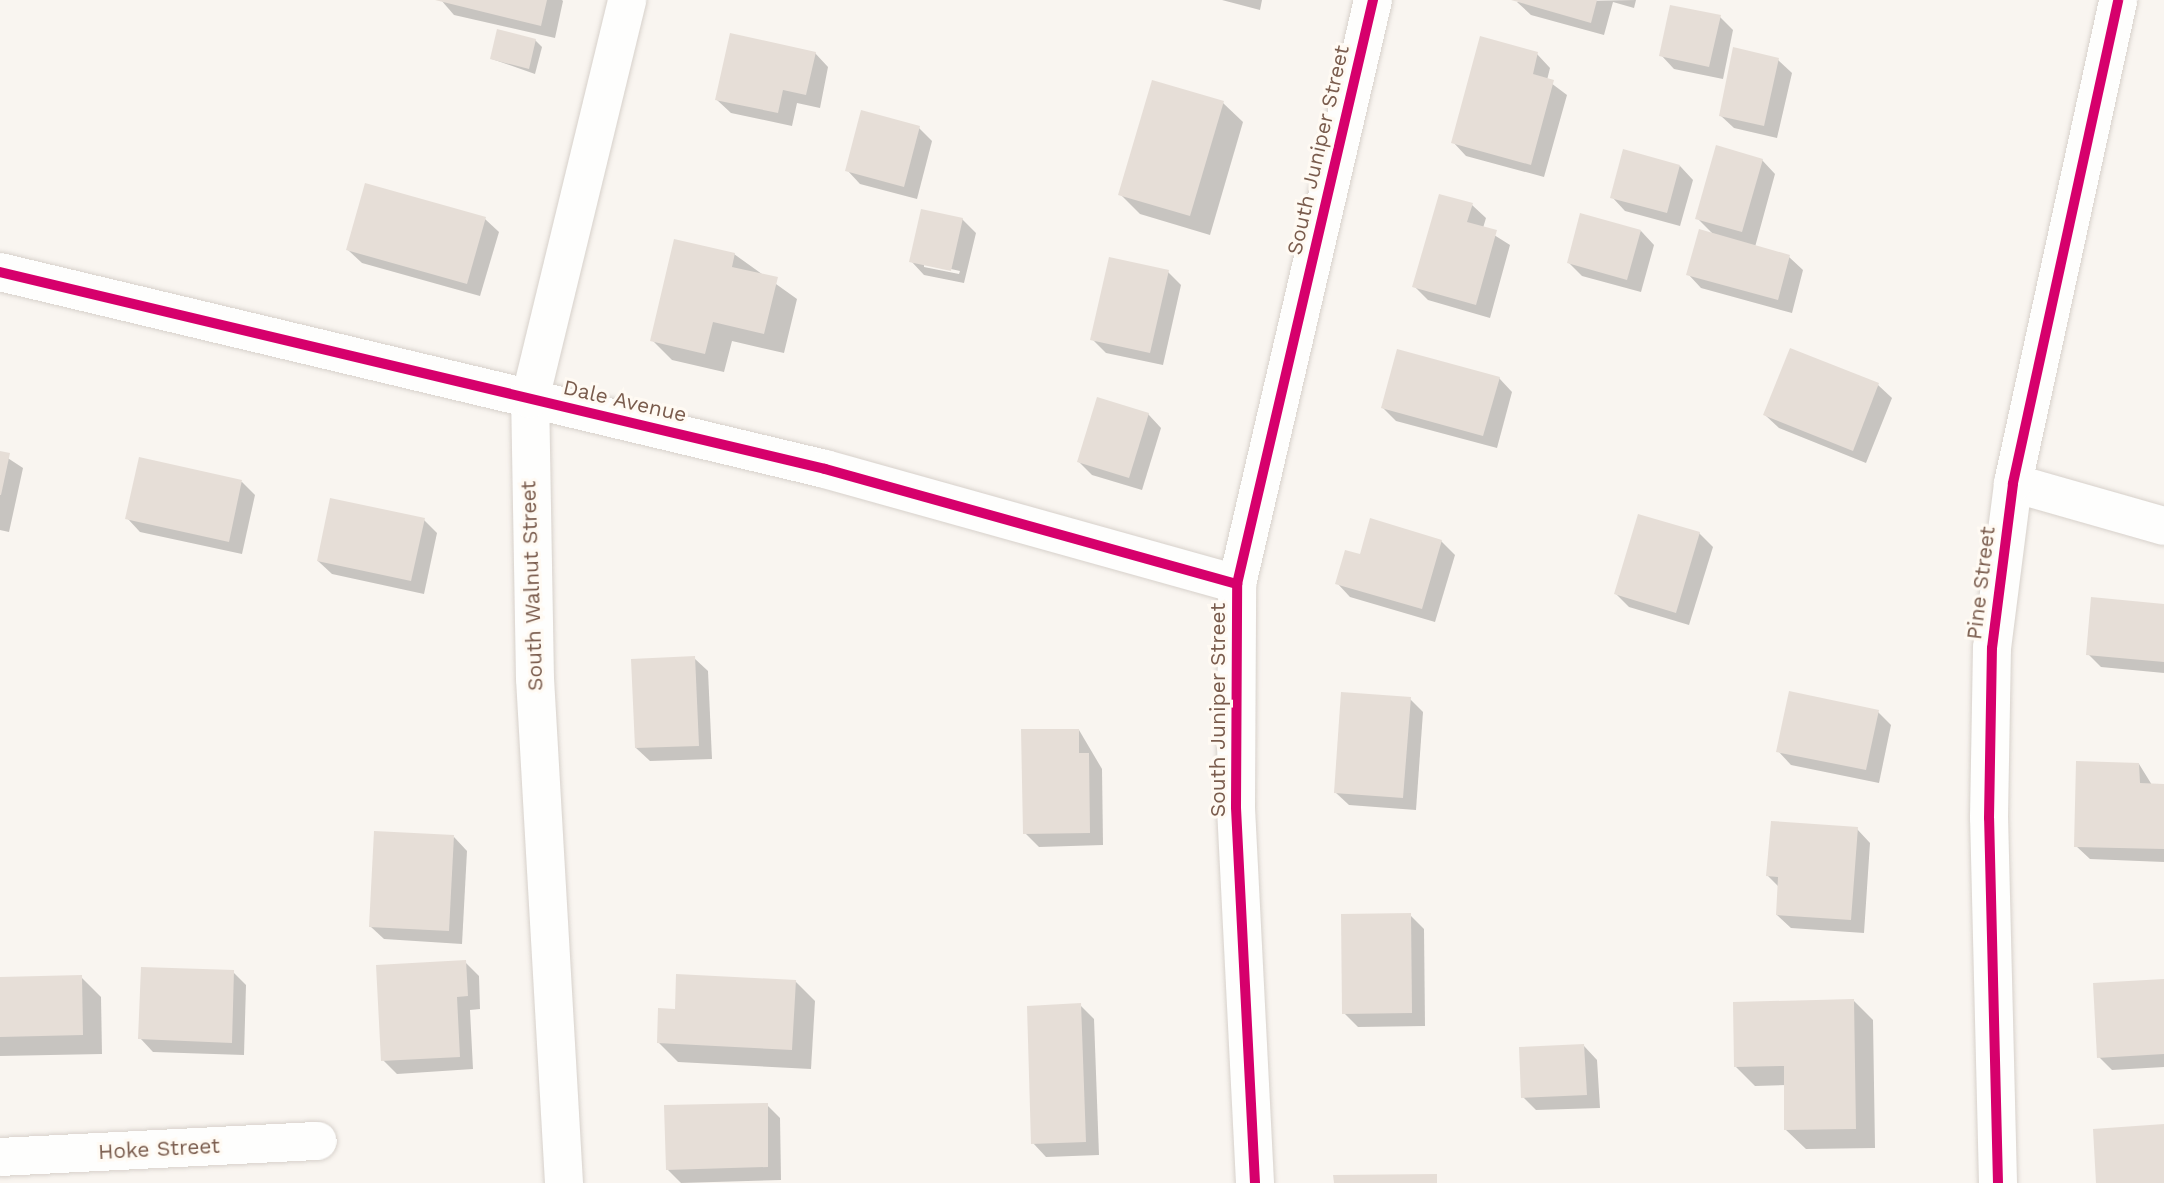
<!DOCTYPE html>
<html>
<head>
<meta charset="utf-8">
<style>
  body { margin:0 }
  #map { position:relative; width:2164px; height:1183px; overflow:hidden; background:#f9f5f0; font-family:"Work Sans",sans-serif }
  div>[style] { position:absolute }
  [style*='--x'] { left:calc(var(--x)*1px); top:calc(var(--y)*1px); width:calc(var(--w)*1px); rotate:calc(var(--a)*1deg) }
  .shadow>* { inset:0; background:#0003 }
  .building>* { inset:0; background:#e6ded7 }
  .roads { filter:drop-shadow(0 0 2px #d7d1cb) drop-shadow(0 0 2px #d7d1cb) }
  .minor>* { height:38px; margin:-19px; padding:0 19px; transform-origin:19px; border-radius:19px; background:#fefefd }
  .cycleway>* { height:10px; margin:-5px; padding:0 5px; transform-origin:5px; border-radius:5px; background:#d6006c }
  span { translate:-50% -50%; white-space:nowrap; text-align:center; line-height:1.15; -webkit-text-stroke:6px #fffaf3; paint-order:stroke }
  .street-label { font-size:21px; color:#7a5c4d }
</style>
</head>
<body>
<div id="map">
  <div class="shadow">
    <i style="clip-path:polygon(441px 0,562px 0,563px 1px,555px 38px,454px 15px)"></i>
    <i style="clip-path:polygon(1222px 0,1262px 0,1260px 10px)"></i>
    <i style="clip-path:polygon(1636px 0,1634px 8px,1613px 2px,1604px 35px,1531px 15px,1517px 2px)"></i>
    <i style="clip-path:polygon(1720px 17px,1733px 30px,1723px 79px,1674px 69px,1661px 55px)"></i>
    <i style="clip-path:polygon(535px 40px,542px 47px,535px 74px,492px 59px)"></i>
    <i style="clip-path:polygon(815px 53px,828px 67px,820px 108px,797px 103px,792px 126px,731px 113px,717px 100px)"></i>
    <i style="clip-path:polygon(1537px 54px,1550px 68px,1547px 80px,1567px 95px,1544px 177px,1466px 156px,1453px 142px)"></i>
    <i style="clip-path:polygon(1778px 60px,1792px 73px,1777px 138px,1734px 128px,1720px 115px)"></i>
    <i style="clip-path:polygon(1223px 103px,1243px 122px,1210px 235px,1140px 214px,1120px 194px)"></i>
    <i style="clip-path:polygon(919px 128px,932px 141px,917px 199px,860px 184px,847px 170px)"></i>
    <i style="clip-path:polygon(1762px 160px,1775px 174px,1755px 247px,1789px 257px,1803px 270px,1792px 313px,1701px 288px,1688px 274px,1715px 236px,1697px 218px)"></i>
    <i style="clip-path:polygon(1680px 166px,1693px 180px,1680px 226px,1625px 211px,1612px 197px)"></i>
    <i style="clip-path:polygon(1472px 205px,1486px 218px,1483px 228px,1510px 245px,1490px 318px,1428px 300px,1414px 286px)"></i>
    <i style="clip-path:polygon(485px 219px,499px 232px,480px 296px,362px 263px,348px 250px)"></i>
    <i style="clip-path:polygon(evenodd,962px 219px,976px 233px,964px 283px,924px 275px,911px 261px,962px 219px,924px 263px,960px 271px,959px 274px,924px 267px,924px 263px)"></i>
    <i style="clip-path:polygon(1641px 231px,1654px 245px,1641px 292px,1582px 276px,1569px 263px)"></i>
    <i style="clip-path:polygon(734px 254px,797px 299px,784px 353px,732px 341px,724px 372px,672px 360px,652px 340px)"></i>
    <i style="clip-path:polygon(1168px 272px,1181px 285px,1163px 365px,1106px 353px,1092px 339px)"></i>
    <i style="clip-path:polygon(1791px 350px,1878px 385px,1892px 398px,1866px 463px,1779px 428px,1765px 415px)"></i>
    <i style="clip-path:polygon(1499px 378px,1512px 392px,1497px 448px,1396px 421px,1383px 408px)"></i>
    <i style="clip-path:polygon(1148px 414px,1161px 428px,1142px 490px,1092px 475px,1079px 462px)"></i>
    <i style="clip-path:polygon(0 453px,23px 468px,9px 532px,0 530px)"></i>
    <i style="clip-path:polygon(242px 482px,255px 495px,242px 554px,140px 532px,127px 518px)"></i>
    <i style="clip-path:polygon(424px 520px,437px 533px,424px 594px,332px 574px,318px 561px)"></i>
    <i style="clip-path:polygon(1699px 533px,1713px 547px,1689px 625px,1629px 607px,1616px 594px)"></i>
    <i style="clip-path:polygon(1441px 541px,1455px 555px,1435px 622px,1350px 597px,1337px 583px,1361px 556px)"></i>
    <i style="clip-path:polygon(2164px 606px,2164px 673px,2101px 667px,2088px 654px)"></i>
    <i style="clip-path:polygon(694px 658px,708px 671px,712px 759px,650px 761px,636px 748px)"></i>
    <i style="clip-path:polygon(1410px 699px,1423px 712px,1416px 810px,1349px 805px,1335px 792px)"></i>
    <i style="clip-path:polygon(1878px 712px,1891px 725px,1879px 783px,1791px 765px,1778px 751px)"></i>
    <i style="clip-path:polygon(1079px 730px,1102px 769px,1103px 845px,1039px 847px,1025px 833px)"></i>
    <i style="clip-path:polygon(2139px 764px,2152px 785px,2164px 785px,2164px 862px,2090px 859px,2076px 846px)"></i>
    <i style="clip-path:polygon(1857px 829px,1870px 843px,1864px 933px,1791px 928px,1777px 915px,1779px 887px,1768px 876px)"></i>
    <i style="clip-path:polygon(454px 837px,467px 851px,462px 944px,384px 939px,370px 926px)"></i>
    <i style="clip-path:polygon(1410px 915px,1424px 929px,1425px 1026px,1358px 1027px,1344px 1013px)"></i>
    <i style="clip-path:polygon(465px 962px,479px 976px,480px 1009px,470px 1010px,473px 1069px,397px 1074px,383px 1060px)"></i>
    <i style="clip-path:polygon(233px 972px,246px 985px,244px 1055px,153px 1052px,140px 1038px)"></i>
    <i style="clip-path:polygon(81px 977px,101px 997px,102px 1054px,0 1056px,0 979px)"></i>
    <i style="clip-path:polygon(2164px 980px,2164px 1067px,2112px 1070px,2099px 1057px)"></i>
    <i style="clip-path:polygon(795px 981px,815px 1001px,811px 1069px,678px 1062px,659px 1043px,677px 1011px)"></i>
    <i style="clip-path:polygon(1854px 1001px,1873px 1020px,1875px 1148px,1806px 1149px,1786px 1130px,1786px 1085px,1755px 1086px,1736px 1067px)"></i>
    <i style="clip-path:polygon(1080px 1005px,1094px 1019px,1099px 1155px,1046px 1157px,1033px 1143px)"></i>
    <i style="clip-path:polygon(1584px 1046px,1597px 1060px,1600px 1108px,1536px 1110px,1523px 1097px)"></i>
    <i style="clip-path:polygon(767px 1105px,780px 1118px,781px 1180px,681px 1183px,667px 1169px)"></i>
  </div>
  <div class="building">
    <i style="clip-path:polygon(435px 0,547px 0,541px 26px)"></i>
    <i style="clip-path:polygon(1511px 0,1597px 0,1591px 23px)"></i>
    <i style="clip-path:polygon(1670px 5px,1721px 15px,1709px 67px,1659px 56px)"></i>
    <i style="clip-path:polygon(497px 29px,536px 39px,529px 69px,490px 59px)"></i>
    <i style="clip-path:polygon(730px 33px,816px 52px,806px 95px,783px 90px,778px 113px,715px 100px)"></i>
    <i style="clip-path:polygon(1480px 36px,1538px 52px,1533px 74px,1554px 80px,1531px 165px,1451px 143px)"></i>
    <i style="clip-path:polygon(1733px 47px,1779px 58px,1764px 126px,1719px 116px)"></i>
    <i style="clip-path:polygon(1152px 80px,1224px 101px,1190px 216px,1118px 195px)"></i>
    <i style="clip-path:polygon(861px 110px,920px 126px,904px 187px,845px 171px)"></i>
    <i style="clip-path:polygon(1716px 145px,1763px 159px,1742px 232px,1695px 219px)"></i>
    <i style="clip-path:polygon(1623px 149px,1680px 165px,1667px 213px,1610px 198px)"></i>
    <i style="clip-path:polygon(365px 183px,486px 217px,467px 284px,346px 250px)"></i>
    <i style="clip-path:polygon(1439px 194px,1473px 203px,1467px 222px,1497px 230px,1476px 305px,1412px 287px)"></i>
    <i style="clip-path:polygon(921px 209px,963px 218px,951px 271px,909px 262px)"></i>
    <i style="clip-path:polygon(1580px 213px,1641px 230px,1627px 280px,1567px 263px)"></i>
    <i style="clip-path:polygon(1699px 229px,1790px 255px,1778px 300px,1686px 275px)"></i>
    <i style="clip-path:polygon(674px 239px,735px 253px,732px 267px,778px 277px,764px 334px,713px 322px,705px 354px,650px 341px)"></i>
    <i style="clip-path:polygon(1109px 257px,1169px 270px,1150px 353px,1090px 340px)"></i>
    <i style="clip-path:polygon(1790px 348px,1879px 383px,1853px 451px,1763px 415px)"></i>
    <i style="clip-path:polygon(1397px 349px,1500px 377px,1483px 436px,1381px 408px)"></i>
    <i style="clip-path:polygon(1097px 397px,1149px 413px,1129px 478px,1077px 462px)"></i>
    <i style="clip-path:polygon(0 451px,10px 453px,1px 495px,0 495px)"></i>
    <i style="clip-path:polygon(139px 457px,242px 480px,229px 542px,125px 519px)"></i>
    <i style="clip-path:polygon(330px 498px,425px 518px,411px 581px,317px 561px)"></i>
    <i style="clip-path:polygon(1638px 514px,1700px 532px,1676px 613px,1614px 594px)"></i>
    <i style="clip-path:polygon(1370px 518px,1442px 540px,1422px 609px,1335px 584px,1345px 550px,1360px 554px)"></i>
    <i style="clip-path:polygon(2091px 597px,2164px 604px,2164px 662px,2086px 655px)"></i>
    <i style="clip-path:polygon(695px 656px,699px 746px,635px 748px,631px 659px)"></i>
    <i style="clip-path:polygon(1789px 691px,1879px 710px,1866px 770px,1776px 752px)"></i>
    <i style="clip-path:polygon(1341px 692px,1411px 697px,1403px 798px,1334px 793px)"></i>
    <i style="clip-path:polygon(1021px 729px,1079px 729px,1079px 753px,1089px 753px,1090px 833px,1023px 834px)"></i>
    <i style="clip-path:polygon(2076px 761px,2139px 763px,2140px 783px,2164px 784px,2164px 849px,2074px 847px)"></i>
    <i style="clip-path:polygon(1771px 821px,1858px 827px,1851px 920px,1776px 915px,1778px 877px,1766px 876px)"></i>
    <i style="clip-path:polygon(374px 831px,454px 835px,449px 931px,369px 927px)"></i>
    <i style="clip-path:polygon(1411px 913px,1412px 1013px,1342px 1014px,1341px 914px)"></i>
    <i style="clip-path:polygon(466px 960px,468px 996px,457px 997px,460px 1057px,381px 1061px,376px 965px)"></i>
    <i style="clip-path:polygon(141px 967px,234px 970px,232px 1043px,138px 1039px)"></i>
    <i style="clip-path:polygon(676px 974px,796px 980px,792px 1050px,657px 1043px,658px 1008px,675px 1009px)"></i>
    <i style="clip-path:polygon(82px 975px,83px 1035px,0 1037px,0 977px)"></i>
    <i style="clip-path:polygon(2164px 979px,2164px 1054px,2097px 1058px,2093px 983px)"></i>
    <i style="clip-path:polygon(1854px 999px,1856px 1129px,1784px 1130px,1784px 1066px,1734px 1067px,1733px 1002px)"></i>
    <i style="clip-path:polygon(1081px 1003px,1086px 1142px,1031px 1144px,1027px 1006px)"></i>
    <i style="clip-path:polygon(1584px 1044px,1587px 1095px,1521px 1098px,1519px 1047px)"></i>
    <i style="clip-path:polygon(768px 1103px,768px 1167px,666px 1170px,664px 1105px)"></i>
    <i style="clip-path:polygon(2164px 1124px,2164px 1183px,2096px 1183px,2093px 1129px)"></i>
    <i style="clip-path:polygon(1437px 1174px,1437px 1183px,1334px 1183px,1333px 1175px)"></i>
  </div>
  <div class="roads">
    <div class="minor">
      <i style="--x:0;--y:272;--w:848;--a:13.43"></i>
      <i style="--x:825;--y:469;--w:428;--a:15.6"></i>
      <i style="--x:2013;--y:483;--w:157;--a:15.9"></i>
      <i style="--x:0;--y:1157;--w:318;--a:-2.9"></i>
      <i style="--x:564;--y:1183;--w:505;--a:-93.29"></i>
      <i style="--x:535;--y:679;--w:280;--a:-91"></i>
      <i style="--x:530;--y:399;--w:411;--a:-76.3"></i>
      <i style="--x:1255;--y:1183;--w:376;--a:-92.9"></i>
      <i style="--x:1236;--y:807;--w:223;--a:-89.7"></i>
      <i style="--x:1237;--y:584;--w:600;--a:-76.89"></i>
      <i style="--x:1998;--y:1183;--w:365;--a:-91.4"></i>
      <i style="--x:1989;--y:818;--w:170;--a:-89"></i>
      <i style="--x:1992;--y:648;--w:166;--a:-82.7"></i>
      <i style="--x:2013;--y:483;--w:494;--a:-77.7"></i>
    </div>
  </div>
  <div class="cycleway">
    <i style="--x:0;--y:272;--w:848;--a:13.43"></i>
    <i style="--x:825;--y:469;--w:428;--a:15.6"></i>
    <i style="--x:1255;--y:1183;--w:376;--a:-92.9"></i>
    <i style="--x:1236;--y:807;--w:223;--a:-89.7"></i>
    <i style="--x:1237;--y:584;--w:600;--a:-76.89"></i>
    <i style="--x:1998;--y:1183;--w:365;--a:-91.4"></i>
    <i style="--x:1989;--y:818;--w:170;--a:-89"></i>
    <i style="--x:1992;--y:648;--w:166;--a:-82.7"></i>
    <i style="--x:2013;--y:483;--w:494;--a:-77.7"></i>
  </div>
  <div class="street-label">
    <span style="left:1318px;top:150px;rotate:-77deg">South Juniper Street</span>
    <span style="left:625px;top:401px;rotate:13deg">Dale Avenue</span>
    <span style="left:1981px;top:583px;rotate:-83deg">Pine Street</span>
    <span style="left:532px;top:586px;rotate:-92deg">South Walnut Street</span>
    <span style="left:1218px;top:710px;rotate:-90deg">South Juniper Street</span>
    <span style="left:159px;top:1149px;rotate:-3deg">Hoke Street</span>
  </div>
</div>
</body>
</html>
